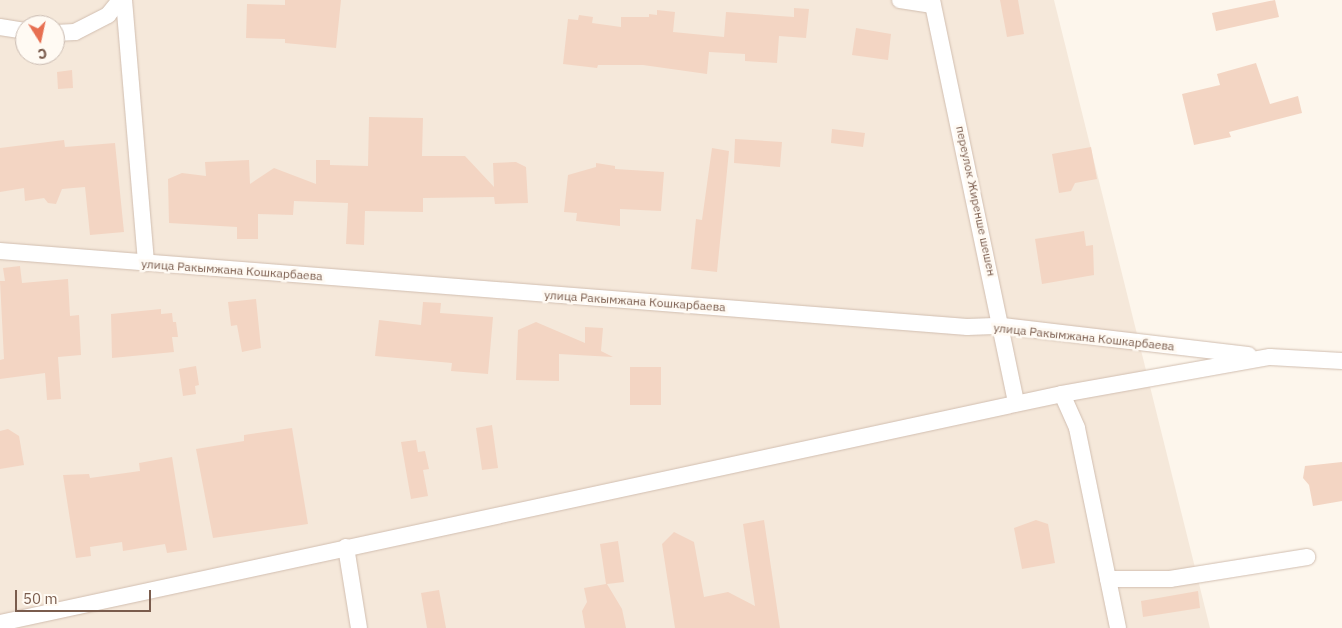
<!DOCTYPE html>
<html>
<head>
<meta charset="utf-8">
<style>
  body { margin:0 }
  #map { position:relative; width:1342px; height:628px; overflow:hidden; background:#fdf6ec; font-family:"IBM Plex Sans",sans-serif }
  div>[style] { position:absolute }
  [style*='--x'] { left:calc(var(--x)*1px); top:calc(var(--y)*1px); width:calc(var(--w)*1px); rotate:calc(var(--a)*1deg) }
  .residential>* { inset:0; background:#f5e8da }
  .building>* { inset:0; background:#f3d5c3 }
  .roads { filter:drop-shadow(0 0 1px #d1beb0) drop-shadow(0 0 1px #d1beb0) }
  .street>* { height:16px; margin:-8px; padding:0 8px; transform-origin:8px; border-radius:8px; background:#fff }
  span { translate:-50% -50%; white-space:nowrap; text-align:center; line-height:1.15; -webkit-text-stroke:5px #fffaf3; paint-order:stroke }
  .street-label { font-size:12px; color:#7a5c4d }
  .north { position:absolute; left:15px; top:15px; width:50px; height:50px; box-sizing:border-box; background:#fffaf3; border:1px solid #cabbb1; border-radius:50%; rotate:170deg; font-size:14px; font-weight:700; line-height:20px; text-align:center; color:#7a5c4d }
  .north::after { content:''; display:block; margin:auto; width:18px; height:22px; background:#e76f51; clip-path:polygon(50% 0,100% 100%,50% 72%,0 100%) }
  .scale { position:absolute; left:15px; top:590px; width:136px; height:22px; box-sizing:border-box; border:2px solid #7a5c4d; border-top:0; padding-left:6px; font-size:15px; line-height:18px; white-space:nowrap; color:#7a5c4d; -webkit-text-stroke:4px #fffaf3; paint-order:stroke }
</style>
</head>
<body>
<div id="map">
  <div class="residential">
    <i style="clip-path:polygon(evenodd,0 0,1054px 0,1210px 628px,0 628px,0 0,25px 25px,55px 25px,55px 55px,25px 55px,25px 25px)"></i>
  </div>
  <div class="building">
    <i style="clip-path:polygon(285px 0,341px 0,336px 48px,285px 43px,285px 39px,246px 38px,247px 4px,285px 5px)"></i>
    <i style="clip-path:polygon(1000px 0,1018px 0,1024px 34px,1007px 37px)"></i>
    <i style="clip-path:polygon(1275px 0,1279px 17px,1216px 31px,1212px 13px)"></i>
    <i style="clip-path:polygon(794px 8px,809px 9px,806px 38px,779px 36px,777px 63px,745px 61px,745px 54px,709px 52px,707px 74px,643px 65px,598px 65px,597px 68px,563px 64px,568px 19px,578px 20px,579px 15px,593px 17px,592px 23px,621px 27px,621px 17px,649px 17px,649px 14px,657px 15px,657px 10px,675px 12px,673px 32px,724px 37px,726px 12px,794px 17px)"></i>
    <i style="clip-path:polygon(856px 28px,891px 34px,888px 60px,852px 55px)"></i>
    <i style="clip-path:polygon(1256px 63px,1270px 104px,1298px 96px,1302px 113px,1229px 132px,1231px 137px,1194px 145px,1182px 94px,1220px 85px,1217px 74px)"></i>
    <i style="clip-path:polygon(72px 70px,73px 88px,58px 89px,57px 72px)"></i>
    <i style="clip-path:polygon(369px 117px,423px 118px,422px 156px,465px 156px,494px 187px,493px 163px,516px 162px,526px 167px,528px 203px,495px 204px,494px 197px,423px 198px,423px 212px,365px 211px,364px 245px,346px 244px,348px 203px,294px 201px,293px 215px,258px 214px,258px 239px,237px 239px,237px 227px,169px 223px,168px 179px,182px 173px,206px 176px,205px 162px,249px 160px,250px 184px,274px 168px,316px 184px,316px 160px,330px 160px,330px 165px,368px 166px)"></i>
    <i style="clip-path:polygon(832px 129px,865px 133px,863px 147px,831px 143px)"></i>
    <i style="clip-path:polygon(735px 139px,782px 142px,780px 167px,734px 163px)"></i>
    <i style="clip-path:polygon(64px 140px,65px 147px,115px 143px,124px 232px,90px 235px,85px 187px,62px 189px,56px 204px,48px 203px,44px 198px,25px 201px,24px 188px,0 192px,0 148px)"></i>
    <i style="clip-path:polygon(1091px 147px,1097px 179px,1075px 183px,1071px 191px,1059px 193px,1052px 154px)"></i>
    <i style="clip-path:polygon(712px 148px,729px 151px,717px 272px,691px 269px,696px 219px,702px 220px)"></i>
    <i style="clip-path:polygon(596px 163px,615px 166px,615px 169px,664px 172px,661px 211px,620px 209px,620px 226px,576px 221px,577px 213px,564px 212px,568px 175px,596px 167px)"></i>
    <i style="clip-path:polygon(1084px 231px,1086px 246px,1093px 245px,1094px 275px,1042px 284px,1035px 239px)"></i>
    <i style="clip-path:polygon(20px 266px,22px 283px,68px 279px,70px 316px,79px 315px,81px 355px,58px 357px,61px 399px,47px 400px,45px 373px,0 379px,0 360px,4px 359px,0 281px,5px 281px,3px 268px)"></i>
    <i style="clip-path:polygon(256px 299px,261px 348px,242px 352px,237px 325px,231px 326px,228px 302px)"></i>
    <i style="clip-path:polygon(423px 302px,441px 303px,440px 313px,493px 317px,488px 374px,451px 371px,452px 363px,375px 356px,379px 320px,421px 325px)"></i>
    <i style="clip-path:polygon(161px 309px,161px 314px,172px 313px,173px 322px,176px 322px,178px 337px,172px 337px,174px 352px,112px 358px,111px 314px)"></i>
    <i style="clip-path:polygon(536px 322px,585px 343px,585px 327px,603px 328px,601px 351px,613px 357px,559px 354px,559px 381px,516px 380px,518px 330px)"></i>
    <i style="clip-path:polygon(196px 366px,199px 385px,195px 386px,196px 394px,183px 396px,179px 369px)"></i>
    <i style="clip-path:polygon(630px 367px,661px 367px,661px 405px,630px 405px)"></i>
    <i style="clip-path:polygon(492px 425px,498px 468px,482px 470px,476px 428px)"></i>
    <i style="clip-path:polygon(292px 428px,308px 524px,213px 538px,196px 449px,244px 441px,244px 435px)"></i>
    <i style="clip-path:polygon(8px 429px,19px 436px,24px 465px,0 469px,0 431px)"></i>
    <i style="clip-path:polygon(416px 440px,418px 452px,425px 451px,429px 469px,423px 470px,428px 496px,411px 499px,401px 442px)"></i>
    <i style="clip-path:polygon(172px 457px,187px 550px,167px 553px,165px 544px,123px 551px,122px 542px,90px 547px,91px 556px,76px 558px,63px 475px,89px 474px,90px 478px,140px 471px,139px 463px)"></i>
    <i style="clip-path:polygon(1342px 462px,1342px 501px,1313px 506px,1309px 485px,1303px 478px,1305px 466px)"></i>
    <i style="clip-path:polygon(764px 520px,780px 628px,675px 628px,662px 544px,674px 532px,694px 542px,704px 597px,728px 592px,755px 606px,743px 524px)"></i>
    <i style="clip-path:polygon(1036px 520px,1048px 524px,1055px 563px,1022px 569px,1014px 528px)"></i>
    <i style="clip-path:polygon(618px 541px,624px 582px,607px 584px,622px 609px,626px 628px,585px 628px,582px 611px,587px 602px,584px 588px,606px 584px,600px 544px)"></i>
    <i style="clip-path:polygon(439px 590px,446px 628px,427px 628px,421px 593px)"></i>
    <i style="clip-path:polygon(1198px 591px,1200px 608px,1143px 617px,1141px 601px)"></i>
  </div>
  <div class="roads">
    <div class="street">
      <i style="--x:124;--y:0;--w:264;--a:85.2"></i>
      <i style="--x:900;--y:0;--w:33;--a:9"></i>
      <i style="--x:932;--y:0;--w:412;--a:78.2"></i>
      <i style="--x:0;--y:27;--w:25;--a:9"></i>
      <i style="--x:55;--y:33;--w:20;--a:-3"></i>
      <i style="--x:75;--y:32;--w:37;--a:-27"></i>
      <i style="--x:108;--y:15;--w:19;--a:-51"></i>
      <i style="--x:0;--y:251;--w:970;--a:4.49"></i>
      <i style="--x:967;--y:327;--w:35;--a:-2"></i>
      <i style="--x:1002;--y:326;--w:248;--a:6.7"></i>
      <i style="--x:1062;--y:394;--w:37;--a:66"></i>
      <i style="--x:1077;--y:428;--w:204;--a:78.4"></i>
      <i style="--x:346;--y:547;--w:82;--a:80.9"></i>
      <i style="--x:1108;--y:579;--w:62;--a:0"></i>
      <i style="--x:1170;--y:579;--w:139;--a:-9.1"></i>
      <i style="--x:0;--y:623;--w:1086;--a:-12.17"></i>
      <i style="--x:1062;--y:394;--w:211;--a:-10.1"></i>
      <i style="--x:1270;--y:357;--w:72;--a:3.2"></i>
    </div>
  </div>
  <div class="street-label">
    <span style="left:976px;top:201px;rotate:78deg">переулок Жиренше шешен</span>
    <span style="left:232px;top:270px;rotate:4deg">улица Ракымжана Кошкарбаева</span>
    <span style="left:635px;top:301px;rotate:4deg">улица Ракымжана Кошкарбаева</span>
    <span style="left:1084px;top:337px;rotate:6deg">улица Ракымжана Кошкарбаева</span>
  </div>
  <div class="north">С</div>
  <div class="scale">50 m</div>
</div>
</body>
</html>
